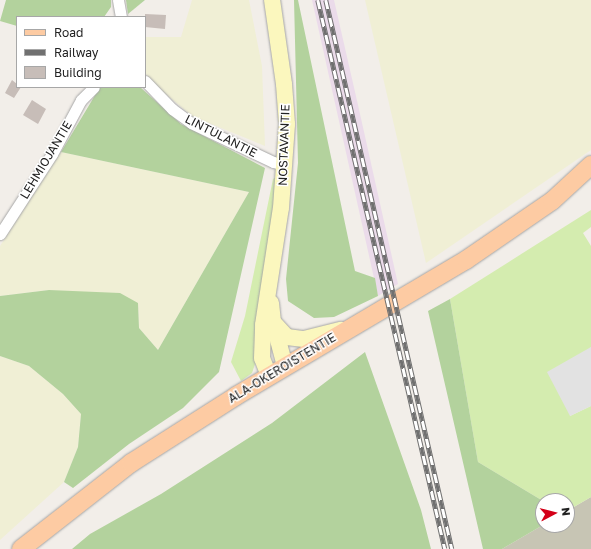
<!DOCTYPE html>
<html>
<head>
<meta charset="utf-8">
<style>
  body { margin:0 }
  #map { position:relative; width:591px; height:549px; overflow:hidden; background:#f2eee9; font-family:"Golos Text",sans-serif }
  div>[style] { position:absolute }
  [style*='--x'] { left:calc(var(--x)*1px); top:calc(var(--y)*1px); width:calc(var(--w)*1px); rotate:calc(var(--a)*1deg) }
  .industrial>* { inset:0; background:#ebdbea }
  .construction>* { inset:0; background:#c7c5b4 }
  .farmland>* { inset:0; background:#f0efd5 }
  .grass>* { inset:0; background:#d4ecaf }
  .forest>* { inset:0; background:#b3d29d }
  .parking>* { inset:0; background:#e2e2e2 }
  .building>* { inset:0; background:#c7bdb8 }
  .roads { filter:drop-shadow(0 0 1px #a6a6a6) drop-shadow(0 0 1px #a6a6a6) }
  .street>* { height:11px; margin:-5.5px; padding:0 5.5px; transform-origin:5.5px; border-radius:5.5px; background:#fff }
  .secondary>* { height:16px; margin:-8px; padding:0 8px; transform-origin:8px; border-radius:8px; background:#fbf7be }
  .primary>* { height:18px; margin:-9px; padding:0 9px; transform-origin:9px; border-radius:9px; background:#fdcba3 }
  .rail>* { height:4.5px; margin-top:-2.25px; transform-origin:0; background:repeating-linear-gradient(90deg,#fff 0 9px,#707070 0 18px); box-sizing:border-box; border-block:1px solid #707070 }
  span { translate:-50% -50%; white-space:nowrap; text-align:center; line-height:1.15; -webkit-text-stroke:3px #fff; paint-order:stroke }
  .street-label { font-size:12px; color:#222 }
  .legend { position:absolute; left:16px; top:16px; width:130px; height:72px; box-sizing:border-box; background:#fff; border:1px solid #a7a7a7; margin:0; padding:5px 7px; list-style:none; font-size:12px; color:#222 }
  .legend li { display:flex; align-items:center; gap:8px; height:20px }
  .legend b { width:20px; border:1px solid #a7a7a7 }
  .north { position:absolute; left:535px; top:493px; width:40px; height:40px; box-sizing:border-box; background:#fff; border:1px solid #a7a7a7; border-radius:50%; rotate:83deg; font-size:11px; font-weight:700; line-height:16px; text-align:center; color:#222 }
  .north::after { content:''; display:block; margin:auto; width:14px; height:18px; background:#d40019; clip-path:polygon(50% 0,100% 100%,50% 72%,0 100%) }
</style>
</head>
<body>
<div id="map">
  <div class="industrial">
    <i style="clip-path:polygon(312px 0,334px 0,358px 105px,398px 284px,378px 296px)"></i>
  </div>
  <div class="construction">
    <i style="clip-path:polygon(591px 497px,591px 549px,502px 549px,543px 525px,567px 525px,567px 511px)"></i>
  </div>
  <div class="farmland">
    <i style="clip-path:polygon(192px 0,249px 0,262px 66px,265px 146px,192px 116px,150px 81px,145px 72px,145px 37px,181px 37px)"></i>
    <i style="clip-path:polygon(365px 0,591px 0,591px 150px,426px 263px)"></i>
    <i style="clip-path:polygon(61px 152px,249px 192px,158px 350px,139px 328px,138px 303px,49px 290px,0 296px,0 246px)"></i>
    <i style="clip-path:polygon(0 356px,29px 366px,63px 394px,81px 414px,78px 447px,64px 482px,0 540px)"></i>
  </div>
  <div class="grass">
    <i style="clip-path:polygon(276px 177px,257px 358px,252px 373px,241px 381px,231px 362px,245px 316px,273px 179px)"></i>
    <i style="clip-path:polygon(591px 210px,591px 227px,583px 233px,591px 246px,591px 347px,570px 416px,591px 406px,591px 497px,567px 511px,567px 501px,543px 501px,478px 462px,450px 299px)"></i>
  </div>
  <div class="forest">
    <i style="clip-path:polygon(6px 0,111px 0,111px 7px,104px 17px,17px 17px,17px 26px,0 21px)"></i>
    <i style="clip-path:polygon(126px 0,145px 0,128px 14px)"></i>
    <i style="clip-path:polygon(294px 0,298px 0,355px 271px,375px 278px,378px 296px,334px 317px,314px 318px,288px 301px,286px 279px,298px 163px)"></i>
    <i style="clip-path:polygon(100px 87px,140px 87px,181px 124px,265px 168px,219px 372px,183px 408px,129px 444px,73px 488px,64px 482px,78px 447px,81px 414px,63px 394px,29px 366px,0 356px,0 296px,49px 290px,120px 293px,138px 303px,139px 328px,158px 350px,249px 192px,61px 152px)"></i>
    <i style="clip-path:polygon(450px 299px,478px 462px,543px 501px,543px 525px,502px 549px,483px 549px,428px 311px)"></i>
    <i style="clip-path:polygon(365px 352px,421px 510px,431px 549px,72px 549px,90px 534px,161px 494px,272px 423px)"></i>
  </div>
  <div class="parking">
    <i style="clip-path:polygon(591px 347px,591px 406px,570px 416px,547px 372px)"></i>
  </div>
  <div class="building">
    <i style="clip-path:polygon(145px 14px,166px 15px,165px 29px,145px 27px)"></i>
    <i style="clip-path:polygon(12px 80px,17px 84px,17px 87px,21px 87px,14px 98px,5px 93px)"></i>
    <i style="clip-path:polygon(32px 100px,46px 109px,38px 124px,23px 115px)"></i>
  </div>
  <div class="roads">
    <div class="street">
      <i style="--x:118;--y:0;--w:17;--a:80"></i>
      <i style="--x:145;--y:81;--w:39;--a:46"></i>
      <i style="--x:172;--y:109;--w:24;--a:36"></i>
      <i style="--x:191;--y:123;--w:91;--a:25.4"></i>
      <i style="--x:273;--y:162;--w:12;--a:14"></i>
      <i style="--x:0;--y:234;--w:95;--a:-57"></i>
      <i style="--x:52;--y:154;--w:61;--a:-61.8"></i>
      <i style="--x:81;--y:100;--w:18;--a:-45"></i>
    </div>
    <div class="secondary">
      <i style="--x:271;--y:303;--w:19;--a:84"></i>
      <i style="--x:273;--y:322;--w:21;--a:47"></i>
      <i style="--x:287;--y:337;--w:17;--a:7"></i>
      <i style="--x:304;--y:339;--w:38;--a:-14"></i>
      <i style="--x:274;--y:325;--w:42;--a:75"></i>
      <i style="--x:269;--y:376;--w:19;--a:-111"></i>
      <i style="--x:262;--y:358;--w:33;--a:-88"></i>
      <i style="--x:263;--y:325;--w:118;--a:-81.3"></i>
      <i style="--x:281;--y:208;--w:84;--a:-85.9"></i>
      <i style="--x:287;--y:124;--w:40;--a:-94.3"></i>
      <i style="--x:284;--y:84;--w:85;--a:-98.1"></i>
    </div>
    <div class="primary">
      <i style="--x:21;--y:549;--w:140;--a:-38"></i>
      <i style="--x:131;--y:463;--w:125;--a:-32.5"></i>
      <i style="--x:236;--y:396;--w:267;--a:-30.6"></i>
      <i style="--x:466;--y:260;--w:104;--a:-34.5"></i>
      <i style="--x:552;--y:201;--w:53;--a:-42.7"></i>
    </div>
  </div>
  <div class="rail">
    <i style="--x:318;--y:0;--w:563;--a:76.97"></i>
    <i style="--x:326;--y:0;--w:563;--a:77.07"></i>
  </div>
  <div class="street-label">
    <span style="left:221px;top:136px;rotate:27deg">LINTULANTIE</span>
    <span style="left:284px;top:145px;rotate:-88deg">NOSTAVANTIE</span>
    <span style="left:46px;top:160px;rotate:-59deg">LEHMIOJANTIE</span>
    <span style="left:282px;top:368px;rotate:-31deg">ALA-OKEROISTENTIE</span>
  </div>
  <ul class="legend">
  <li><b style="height:5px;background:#fdcba3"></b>Road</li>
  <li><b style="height:5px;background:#707070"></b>Railway</li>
  <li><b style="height:11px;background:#c7bdb8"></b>Building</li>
  </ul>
  <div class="north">N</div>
</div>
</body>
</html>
